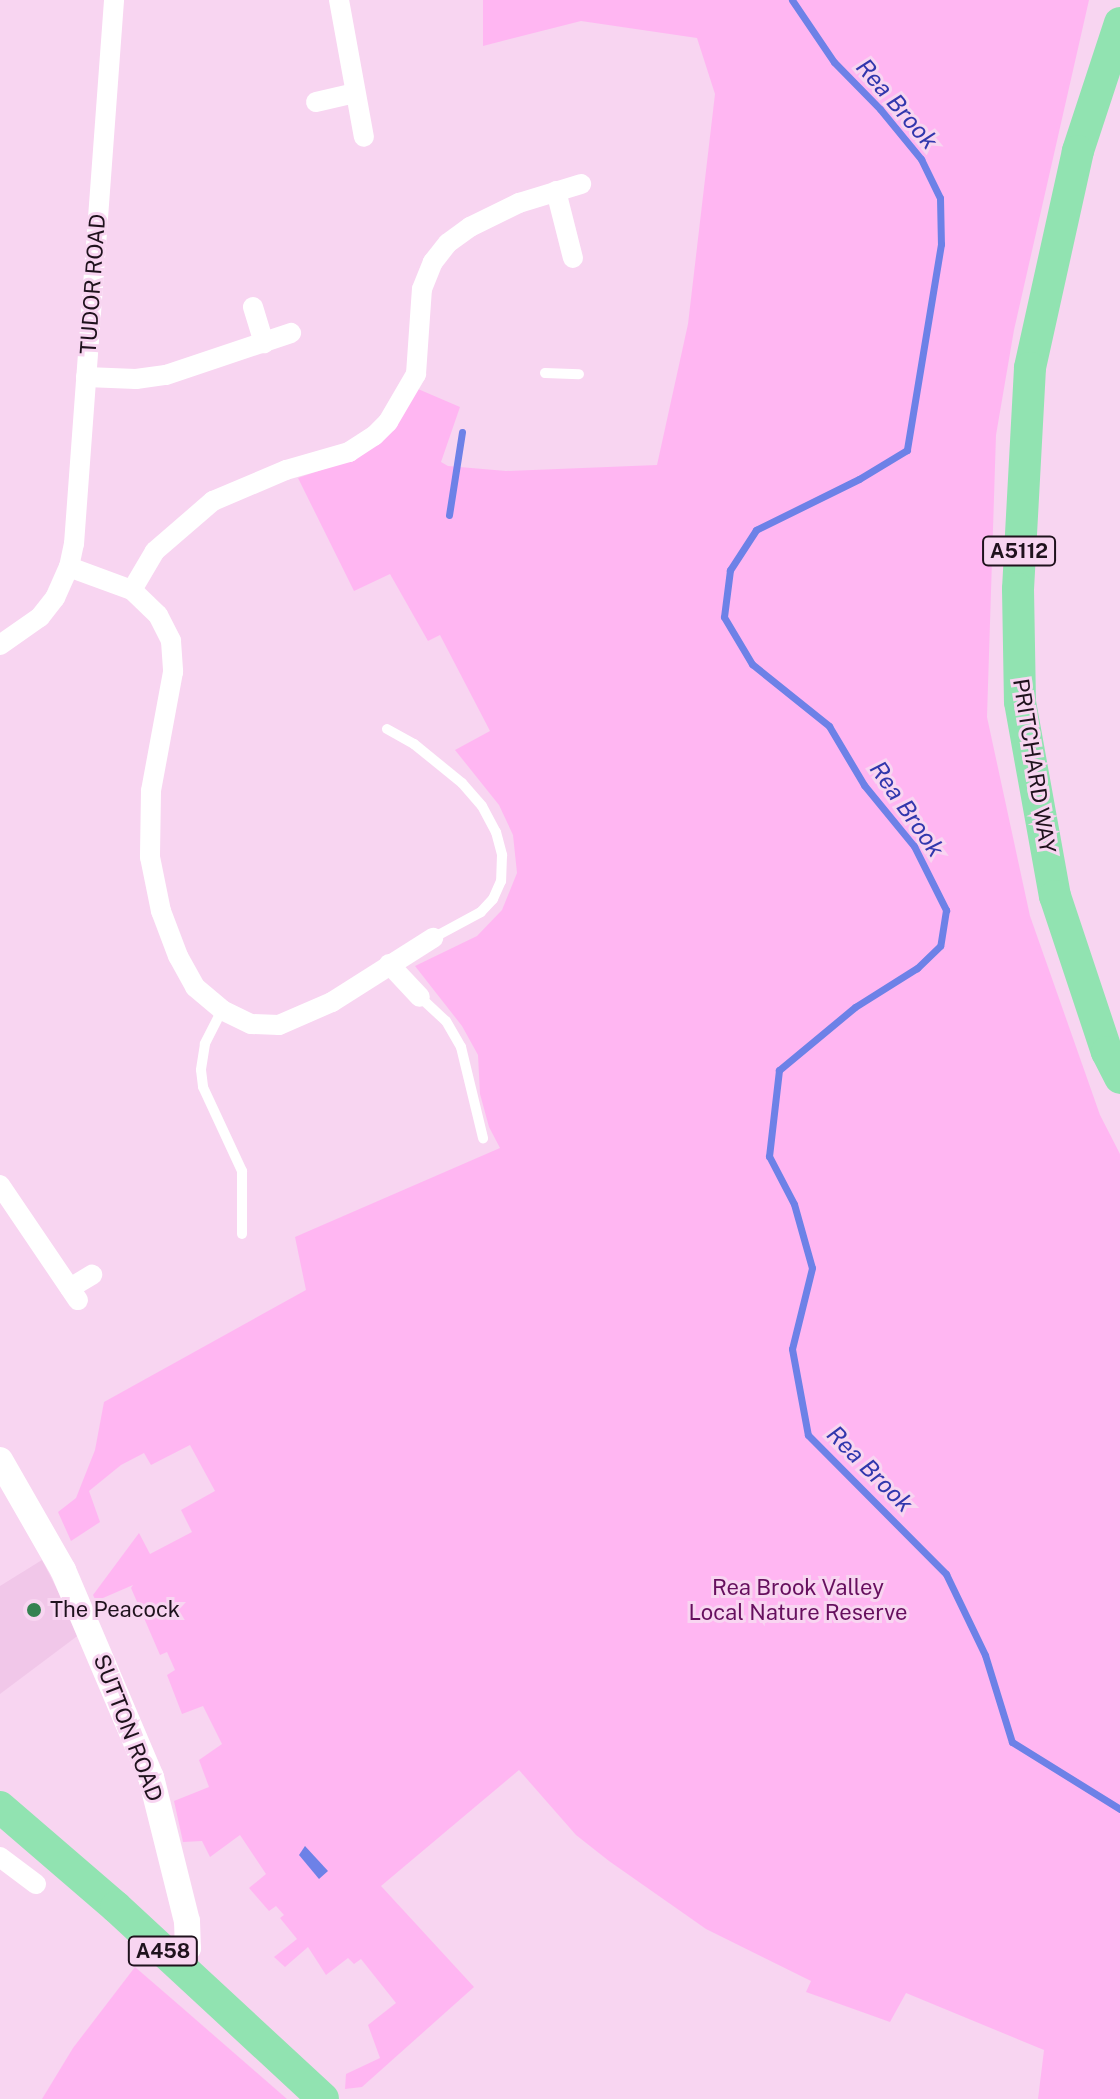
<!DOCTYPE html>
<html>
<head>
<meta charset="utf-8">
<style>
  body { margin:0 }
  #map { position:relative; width:1120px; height:2099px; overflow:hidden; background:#f8d5f1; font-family:"Public Sans",sans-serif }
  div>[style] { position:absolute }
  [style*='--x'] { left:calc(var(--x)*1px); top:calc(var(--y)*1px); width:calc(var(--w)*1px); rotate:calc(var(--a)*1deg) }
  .built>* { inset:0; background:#f1c7e9 }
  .green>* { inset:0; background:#ffb6f2 }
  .water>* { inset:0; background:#6d81e7 }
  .stream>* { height:7px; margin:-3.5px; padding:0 3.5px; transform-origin:3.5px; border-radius:3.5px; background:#6d81e7 }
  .service>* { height:10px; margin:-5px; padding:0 5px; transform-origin:5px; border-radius:5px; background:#fff }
  .minor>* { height:20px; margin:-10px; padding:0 10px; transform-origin:10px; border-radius:10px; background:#fff }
  .tertiary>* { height:26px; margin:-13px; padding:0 13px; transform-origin:13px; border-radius:13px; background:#fff }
  .primary>* { height:32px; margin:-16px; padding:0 16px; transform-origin:16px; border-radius:16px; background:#91e3b1 }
  .dots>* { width:22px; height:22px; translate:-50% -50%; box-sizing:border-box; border:4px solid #f8d5f1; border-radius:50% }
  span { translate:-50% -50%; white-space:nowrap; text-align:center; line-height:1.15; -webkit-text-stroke:6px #f8d5f1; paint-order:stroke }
  .shield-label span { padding:2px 6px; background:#f8d5f1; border:2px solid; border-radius:6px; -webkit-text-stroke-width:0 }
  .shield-label { font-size:20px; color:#1f121d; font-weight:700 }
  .street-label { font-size:22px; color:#1f121d }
  .park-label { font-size:22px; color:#660f5e }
  .poi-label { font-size:22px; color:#1f121d }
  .left { translate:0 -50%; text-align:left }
  .water-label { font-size:24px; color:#3137ad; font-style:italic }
</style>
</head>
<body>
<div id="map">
  <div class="built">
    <i style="clip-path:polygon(42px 1560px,80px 1634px,0 1694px,0 1586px)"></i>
  </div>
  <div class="green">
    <i style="clip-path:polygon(483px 0,1089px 0,1014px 330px,996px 435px,987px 717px,1030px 916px,1100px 1115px,1120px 1154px,1120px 2099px,1038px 2099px,1044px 2050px,906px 1993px,890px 2022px,806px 1992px,811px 1981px,706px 1929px,609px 1861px,576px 1835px,519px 1770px,381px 1886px,474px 1987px,362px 2087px,345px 2089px,346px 2074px,380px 2058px,368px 2025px,396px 2003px,361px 1959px,354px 1964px,348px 1958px,326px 1975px,308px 1947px,285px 1967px,274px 1957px,297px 1939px,280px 1918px,284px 1915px,276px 1906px,269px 1911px,249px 1888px,266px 1874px,240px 1835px,210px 1857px,202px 1841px,183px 1842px,174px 1801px,209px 1787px,199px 1760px,222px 1744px,203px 1706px,182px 1714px,167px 1675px,175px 1670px,167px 1652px,160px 1655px,131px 1588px,133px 1585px,96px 1601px,93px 1595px,139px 1533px,150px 1554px,192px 1532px,181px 1510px,215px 1491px,190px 1445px,151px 1465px,144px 1453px,121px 1465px,89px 1491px,100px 1522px,71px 1541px,58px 1512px,76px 1498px,95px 1450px,104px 1402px,306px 1290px,295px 1237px,500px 1148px,489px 1127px,480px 1094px,478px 1055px,462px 1026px,415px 966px,477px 936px,502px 910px,517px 873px,513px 835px,499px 805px,455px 750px,490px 731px,440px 635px,428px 641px,390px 574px,354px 591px,298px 478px,342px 463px,418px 389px,460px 407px,441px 462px,448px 466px,506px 471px,657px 465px,688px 324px,715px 94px,697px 38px,581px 21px,483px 46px)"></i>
    <i style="clip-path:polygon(135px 1967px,179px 2005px,287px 2099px,42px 2099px,73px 2048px)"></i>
  </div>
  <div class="water">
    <i style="clip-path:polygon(305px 1846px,328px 1871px,319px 1879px,299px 1855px)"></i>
  </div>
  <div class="stream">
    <i style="--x:792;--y:0;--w:75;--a:55.9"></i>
    <i style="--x:834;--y:62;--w:66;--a:45.6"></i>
    <i style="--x:880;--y:109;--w:65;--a:50.6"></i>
    <i style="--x:921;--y:159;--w:43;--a:64"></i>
    <i style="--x:940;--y:198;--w:46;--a:88.8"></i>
    <i style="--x:941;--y:244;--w:209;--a:99.4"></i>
    <i style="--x:907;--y:450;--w:56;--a:148.9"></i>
    <i style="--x:859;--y:479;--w:115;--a:153.7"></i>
    <i style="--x:756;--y:530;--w:48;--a:123"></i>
    <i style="--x:730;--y:570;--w:47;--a:97.3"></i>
    <i style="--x:724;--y:617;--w:55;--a:59.2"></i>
    <i style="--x:752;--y:664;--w:99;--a:38.8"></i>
    <i style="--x:829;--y:726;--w:69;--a:59.3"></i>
    <i style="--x:864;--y:785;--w:79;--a:50.7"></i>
    <i style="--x:914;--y:846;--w:72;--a:63.4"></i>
    <i style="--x:946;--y:910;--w:36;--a:99"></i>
    <i style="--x:940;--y:946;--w:32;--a:136"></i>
    <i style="--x:917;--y:968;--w:73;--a:147.8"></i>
    <i style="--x:855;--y:1007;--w:99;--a:140.3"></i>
    <i style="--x:779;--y:1070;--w:87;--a:96.6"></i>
    <i style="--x:769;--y:1156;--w:54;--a:62.5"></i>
    <i style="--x:794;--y:1204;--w:66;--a:74.3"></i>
    <i style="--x:812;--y:1268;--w:83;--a:103.9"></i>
    <i style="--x:792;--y:1349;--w:87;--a:79.5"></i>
    <i style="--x:808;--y:1435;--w:196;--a:45.2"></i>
    <i style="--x:946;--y:1574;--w:90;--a:64.3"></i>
    <i style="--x:985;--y:1655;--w:91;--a:72.8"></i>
    <i style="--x:1012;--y:1742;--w:127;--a:31.8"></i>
    <i style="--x:449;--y:515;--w:84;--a:-81.1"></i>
  </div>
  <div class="service">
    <i style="--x:545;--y:373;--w:34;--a:2"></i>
    <i style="--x:387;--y:729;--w:31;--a:29"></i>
    <i style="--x:414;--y:744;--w:62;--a:39.1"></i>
    <i style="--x:462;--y:783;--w:30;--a:49"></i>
    <i style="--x:482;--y:806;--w:30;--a:62"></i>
    <i style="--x:496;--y:832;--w:24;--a:75"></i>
    <i style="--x:502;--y:855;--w:26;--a:92"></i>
    <i style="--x:501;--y:881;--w:20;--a:114"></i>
    <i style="--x:493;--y:899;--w:18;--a:133"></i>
    <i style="--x:481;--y:912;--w:55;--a:151.6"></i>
    <i style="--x:420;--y:997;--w:35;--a:43"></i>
    <i style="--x:446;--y:1021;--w:30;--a:60"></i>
    <i style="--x:461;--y:1047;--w:94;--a:76.4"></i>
    <i style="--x:222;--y:1010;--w:38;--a:117"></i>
    <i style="--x:205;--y:1044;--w:26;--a:99"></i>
    <i style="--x:201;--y:1070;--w:17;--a:83"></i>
    <i style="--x:203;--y:1087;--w:93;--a:65.1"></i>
    <i style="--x:242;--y:1171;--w:63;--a:90"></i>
  </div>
  <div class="minor">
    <i style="--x:339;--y:0;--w:139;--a:79.7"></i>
    <i style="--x:316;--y:102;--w:40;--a:-13"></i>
    <i style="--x:556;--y:191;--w:69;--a:75.8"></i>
    <i style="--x:253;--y:307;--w:38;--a:73"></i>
    <i style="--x:86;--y:377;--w:50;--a:2.3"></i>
    <i style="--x:136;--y:379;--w:30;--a:-8"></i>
    <i style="--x:166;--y:375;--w:132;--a:-18.6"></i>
    <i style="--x:69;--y:567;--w:67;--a:20.1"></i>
    <i style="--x:132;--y:590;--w:36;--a:44"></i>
    <i style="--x:158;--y:615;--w:29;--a:63"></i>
    <i style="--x:171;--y:641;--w:31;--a:86"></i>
    <i style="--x:173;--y:672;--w:121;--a:100.5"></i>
    <i style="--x:151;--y:791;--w:66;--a:90.9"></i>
    <i style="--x:150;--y:857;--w:55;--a:78.5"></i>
    <i style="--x:161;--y:911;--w:48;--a:69.3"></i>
    <i style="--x:178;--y:956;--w:35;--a:61"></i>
    <i style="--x:195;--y:987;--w:35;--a:40"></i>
    <i style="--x:222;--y:1010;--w:32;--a:26"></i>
    <i style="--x:251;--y:1024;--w:28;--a:2"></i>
    <i style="--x:279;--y:1025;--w:58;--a:-23.5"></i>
    <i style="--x:332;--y:1002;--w:120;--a:-32.4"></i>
    <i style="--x:132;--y:590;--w:45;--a:-59.5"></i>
    <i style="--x:155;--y:551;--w:77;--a:-40.8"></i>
    <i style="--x:213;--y:501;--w:79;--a:-23"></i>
    <i style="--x:286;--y:470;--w:66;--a:-15.9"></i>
    <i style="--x:349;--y:452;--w:30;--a:-33"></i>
    <i style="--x:374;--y:436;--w:20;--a:-45"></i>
    <i style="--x:388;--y:422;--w:56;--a:-59.7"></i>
    <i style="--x:416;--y:374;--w:85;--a:-86"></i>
    <i style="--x:422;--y:289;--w:29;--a:-68"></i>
    <i style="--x:433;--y:262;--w:24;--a:-52"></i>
    <i style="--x:448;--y:243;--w:27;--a:-36"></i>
    <i style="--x:470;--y:227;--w:55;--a:-26.1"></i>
    <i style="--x:519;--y:203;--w:65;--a:-17"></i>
    <i style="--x:0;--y:645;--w:49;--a:-35"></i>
    <i style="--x:40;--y:617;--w:24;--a:-52"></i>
    <i style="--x:55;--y:598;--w:34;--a:-66"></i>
    <i style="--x:69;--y:567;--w:24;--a:-78"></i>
    <i style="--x:74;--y:544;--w:545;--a:-85.79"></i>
    <i style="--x:389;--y:964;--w:45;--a:46.8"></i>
    <i style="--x:0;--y:1185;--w:139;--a:55.9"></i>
    <i style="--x:70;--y:1288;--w:26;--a:-31"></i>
    <i style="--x:0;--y:1857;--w:45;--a:36.9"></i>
  </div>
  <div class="tertiary">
    <i style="--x:0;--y:1460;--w:127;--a:60.2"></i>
    <i style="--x:63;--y:1570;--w:225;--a:67"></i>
    <i style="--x:151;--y:1777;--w:148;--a:76"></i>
    <i style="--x:187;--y:1921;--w:27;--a:88"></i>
    <i style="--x:188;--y:1948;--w:19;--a:125"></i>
  </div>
  <div class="primary">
    <i style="--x:1120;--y:23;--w:135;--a:108.2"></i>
    <i style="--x:1078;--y:151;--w:222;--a:102.5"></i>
    <i style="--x:1030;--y:368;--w:221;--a:93.1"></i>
    <i style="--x:1018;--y:589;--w:113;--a:89"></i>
    <i style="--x:1020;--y:702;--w:197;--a:79.8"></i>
    <i style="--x:1055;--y:896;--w:164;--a:71.6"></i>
    <i style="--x:1107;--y:1052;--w:29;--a:63"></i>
    <i style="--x:0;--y:1807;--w:153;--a:40.8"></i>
    <i style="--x:116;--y:1907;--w:282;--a:42.8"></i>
  </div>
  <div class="dots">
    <i style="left:34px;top:1610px;background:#358251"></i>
  </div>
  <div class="shield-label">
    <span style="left:1019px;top:551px">A5112</span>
    <span style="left:163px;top:1951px">A458</span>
  </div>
  <div class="street-label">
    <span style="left:93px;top:284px;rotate:-86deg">TUDOR ROAD</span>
    <span style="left:1034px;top:766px;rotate:81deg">PRITCHARD WAY</span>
    <span style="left:128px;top:1728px;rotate:69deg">SUTTON ROAD</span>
  </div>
  <div class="park-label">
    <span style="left:798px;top:1600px">Rea Brook Valley<br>Local Nature Reserve</span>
  </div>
  <div class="poi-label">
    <span class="left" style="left:50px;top:1610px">The Peacock</span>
  </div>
  <div class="water-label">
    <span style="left:897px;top:104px;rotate:49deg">Rea Brook</span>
    <span style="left:907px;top:809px;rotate:55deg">Rea Brook</span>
    <span style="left:870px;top:1469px;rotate:45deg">Rea Brook</span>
  </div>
</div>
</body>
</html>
